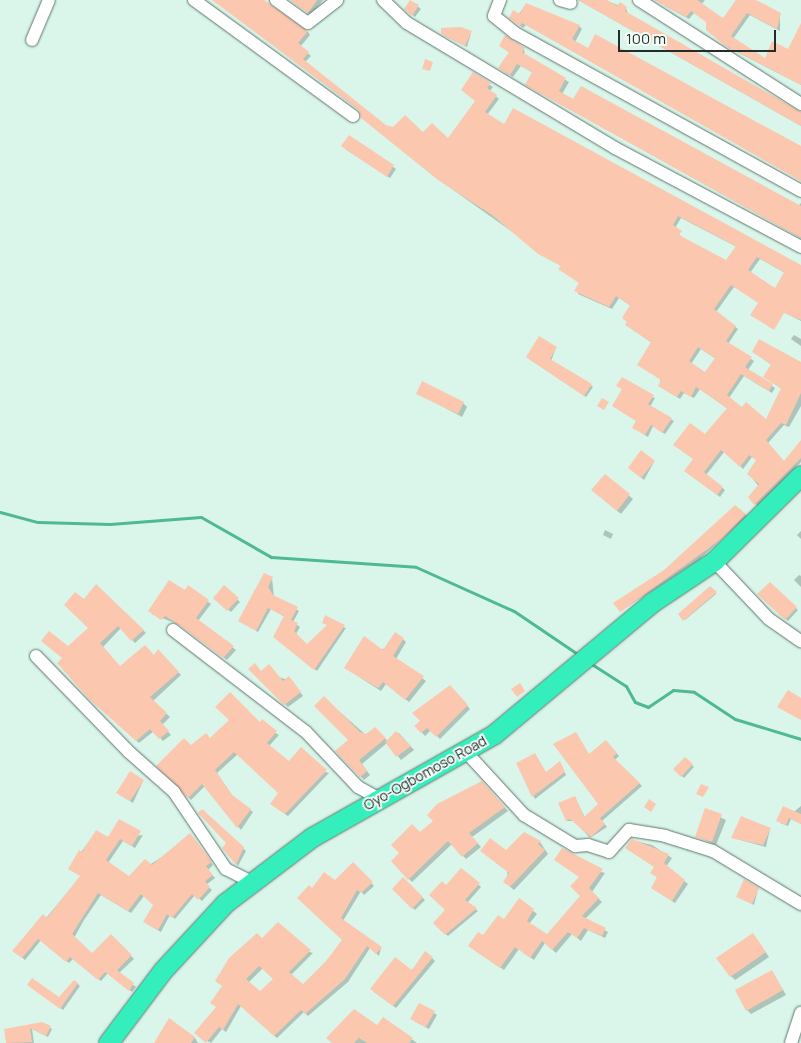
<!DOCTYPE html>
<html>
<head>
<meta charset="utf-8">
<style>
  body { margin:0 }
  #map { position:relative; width:801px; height:1043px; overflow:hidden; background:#daf5ea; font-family:Manrope,sans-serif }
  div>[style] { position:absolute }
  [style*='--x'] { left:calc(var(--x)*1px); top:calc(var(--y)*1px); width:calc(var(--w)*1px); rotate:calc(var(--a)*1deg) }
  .shadow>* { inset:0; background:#0003 }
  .stream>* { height:3px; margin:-1.5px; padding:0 1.5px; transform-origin:1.5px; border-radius:1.5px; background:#4db996 }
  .building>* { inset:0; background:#fbc8af }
  .roads { filter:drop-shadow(0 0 1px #5f766d) drop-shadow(0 0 1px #5f766d) }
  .minor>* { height:12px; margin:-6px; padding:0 6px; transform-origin:6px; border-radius:6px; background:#fff }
  .highway>* { height:19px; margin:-9.5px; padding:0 9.5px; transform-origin:9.5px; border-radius:9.5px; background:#34eebb }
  span { translate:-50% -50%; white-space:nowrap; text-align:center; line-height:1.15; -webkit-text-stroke:4px #f3fef9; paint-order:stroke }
  .street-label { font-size:14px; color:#222c28 }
  .scale { position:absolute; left:618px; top:30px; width:158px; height:22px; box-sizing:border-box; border:2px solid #222c28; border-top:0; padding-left:6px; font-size:15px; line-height:18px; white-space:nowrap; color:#222c28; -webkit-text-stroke:4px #f3fef9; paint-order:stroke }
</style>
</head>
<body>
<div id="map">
  <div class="shadow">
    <i style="clip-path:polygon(evenodd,213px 0,262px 0,308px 32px,310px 35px,300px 47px,311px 56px,305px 62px,385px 126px,448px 140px,477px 101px,473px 74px,493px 87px,490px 91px,499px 99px,487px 115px,504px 126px,514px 109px,801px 267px,801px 321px,734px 287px,716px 312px,738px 329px,728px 344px,754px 361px,748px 370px,775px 388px,772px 393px,744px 376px,729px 398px,743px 409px,767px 421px,782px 389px,764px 377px,772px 365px,753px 352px,801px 364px,801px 406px,789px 427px,784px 425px,768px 443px,784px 462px,801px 442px,801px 462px,758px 507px,750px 497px,760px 488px,749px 474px,757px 460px,752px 457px,743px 469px,725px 451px,706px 475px,725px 490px,720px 497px,689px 474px,705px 436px,728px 409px,700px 389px,694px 398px,684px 393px,680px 399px,662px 388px,652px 343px,626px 325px,631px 306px,619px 298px,612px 309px,578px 294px,580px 284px,562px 267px,442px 182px,359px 110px,213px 0,681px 218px,737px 247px,727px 262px,682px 238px,675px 228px,681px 218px,213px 0,760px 259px,785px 273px,775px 289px,750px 273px,760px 259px,213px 0,701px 349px,716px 359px,706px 374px,691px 364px,701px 349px)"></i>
    <i style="clip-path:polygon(292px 0,323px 0,311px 15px)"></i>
    <i style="clip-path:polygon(578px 0,604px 0,626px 8px,628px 14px,801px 115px,801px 126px)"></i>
    <i style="clip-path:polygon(662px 0,705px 0,701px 5px,724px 20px,736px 0,751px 0,780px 14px,780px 31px,750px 15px,733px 39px,765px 60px,789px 50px,801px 31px,801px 85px,729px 48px,711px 33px,708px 22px,694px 13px,689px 19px,665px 6px)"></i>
    <i style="clip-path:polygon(411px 1px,421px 9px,415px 17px,406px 9px)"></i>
    <i style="clip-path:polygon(526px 4px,579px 26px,582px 29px,575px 42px,588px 49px,801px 148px,801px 180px,526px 25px,523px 28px,514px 21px)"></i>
    <i style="clip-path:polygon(471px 33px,467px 47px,445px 36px)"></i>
    <i style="clip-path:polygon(506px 37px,524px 49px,525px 56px,569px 82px,562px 94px,798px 206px,801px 203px,801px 238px,530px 87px,533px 73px,521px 66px,513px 77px,503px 71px,500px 68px,510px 53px,500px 46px)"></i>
    <i style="clip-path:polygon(350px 137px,396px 169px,390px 178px,345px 149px)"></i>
    <i style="clip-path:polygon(794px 335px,801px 339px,801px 346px,791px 339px)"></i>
    <i style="clip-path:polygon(556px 348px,551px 361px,593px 387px,586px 397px,529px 359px)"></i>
    <i style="clip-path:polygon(618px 386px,655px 398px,650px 407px,674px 421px,665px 434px,653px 426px,648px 437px,634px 428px,637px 421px,614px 406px,623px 390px)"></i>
    <i style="clip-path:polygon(417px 393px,463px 403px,467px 407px,462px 417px)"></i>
    <i style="clip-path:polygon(654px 462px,644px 480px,632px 470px)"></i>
    <i style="clip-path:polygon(605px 476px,633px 499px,621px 514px,597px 494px)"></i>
    <i style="clip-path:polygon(735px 506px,747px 516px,700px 559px,621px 611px,615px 604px,665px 571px)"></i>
    <i style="clip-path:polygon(605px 530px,613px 534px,611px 539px,603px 535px)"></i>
    <i style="clip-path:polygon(801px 531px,801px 539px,797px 535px)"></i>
    <i style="clip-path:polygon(799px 575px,801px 576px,801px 587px,794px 580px)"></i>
    <i style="clip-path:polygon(272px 578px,274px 597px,299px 611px,293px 622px,300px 627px,296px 634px,307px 646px,328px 626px,323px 622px,346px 628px,317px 671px,277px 639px,285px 617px,271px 609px,258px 632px,239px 621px)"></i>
    <i style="clip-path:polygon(770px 584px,798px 610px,788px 621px,759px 595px)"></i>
    <i style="clip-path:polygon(96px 585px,146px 633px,135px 643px,121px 628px,103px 647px,120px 668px,154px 657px,158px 651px,181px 675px,153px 701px,170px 717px,162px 725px,171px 735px,163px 741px,154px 731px,139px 743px,90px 698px,63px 658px,90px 628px,84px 601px)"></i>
    <i style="clip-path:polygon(189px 587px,211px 604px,198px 621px,236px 650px,227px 660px,182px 626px,152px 614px)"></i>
    <i style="clip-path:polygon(224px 587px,240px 602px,231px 612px,214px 598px)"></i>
    <i style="clip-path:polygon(710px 587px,716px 594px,685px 620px,680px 614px)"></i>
    <i style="clip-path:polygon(403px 639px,406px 642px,396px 659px,426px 681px,409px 702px,386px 684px,381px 691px,345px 668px)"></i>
    <i style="clip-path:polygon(250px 669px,292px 681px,303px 696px,288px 707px)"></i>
    <i style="clip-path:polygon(453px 690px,470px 709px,440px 739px,431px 730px,425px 736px,416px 726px)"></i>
    <i style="clip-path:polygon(324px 698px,366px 735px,375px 729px,388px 741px,399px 733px,414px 750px,401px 760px,387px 743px,362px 764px,370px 775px,364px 780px,337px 751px,350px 740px)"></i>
    <i style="clip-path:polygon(260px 724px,279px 735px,269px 746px,289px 763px,329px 773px,288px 816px,275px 807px,279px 793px,238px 754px,217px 773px,234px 798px,253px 812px,241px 830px,205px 786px,191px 800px,158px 766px,191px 747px)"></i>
    <i style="clip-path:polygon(576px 734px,589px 755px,605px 741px,619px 756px,615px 760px,642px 786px,602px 821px,607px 827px,590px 838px,574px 821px,567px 821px,560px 804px,575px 797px,585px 818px,600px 804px)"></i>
    <i style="clip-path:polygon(535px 755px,546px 773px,560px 763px,566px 775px,535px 799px,517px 764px)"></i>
    <i style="clip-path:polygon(685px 758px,694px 767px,684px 778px,674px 769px)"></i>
    <i style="clip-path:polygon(143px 781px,133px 803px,120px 795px)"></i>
    <i style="clip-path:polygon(482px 783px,508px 811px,472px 837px,481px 847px,466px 859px,452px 844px,412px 882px,392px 861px)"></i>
    <i style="clip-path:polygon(801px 806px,801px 824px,791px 819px,788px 826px,780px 823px)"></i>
    <i style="clip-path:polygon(203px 810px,246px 851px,238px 866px,224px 848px,228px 843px,200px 813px)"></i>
    <i style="clip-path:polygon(706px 810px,726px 820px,716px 845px,696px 836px)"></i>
    <i style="clip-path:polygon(770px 829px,766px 847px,733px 838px)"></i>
    <i style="clip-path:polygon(97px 831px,109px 839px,143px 835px,135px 848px,123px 841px,108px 863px,129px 878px,193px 837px,213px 865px,208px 870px,215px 878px,206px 885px,212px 890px,202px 901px,195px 895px,175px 919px,170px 915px,161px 932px,147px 924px,154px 905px,144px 896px,131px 913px,101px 895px,84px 920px,74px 938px,92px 955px,111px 936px,134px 959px,119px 973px,136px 987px,132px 992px,108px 973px,101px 981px,73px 959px,69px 963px,41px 940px,25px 960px,17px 953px,81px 876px,69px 868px)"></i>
    <i style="clip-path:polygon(524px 834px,540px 842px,548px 854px,514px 890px,508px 885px,506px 852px)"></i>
    <i style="clip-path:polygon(632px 840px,652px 845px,672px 858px,666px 867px,688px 884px,675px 903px,652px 888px,658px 878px,652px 873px,655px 867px)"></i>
    <i style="clip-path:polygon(555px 860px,605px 873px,592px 892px,602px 902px,585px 919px,608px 932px,605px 938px,588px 930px,581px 941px,572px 934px,556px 953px,545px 943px,534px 960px,519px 949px,504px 970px,473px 949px,504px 921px,519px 900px,537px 914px,529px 924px,547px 935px,582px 896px,580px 877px)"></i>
    <i style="clip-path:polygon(evenodd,353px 864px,374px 886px,364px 895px,361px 891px,343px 921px,381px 948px,379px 956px,370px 948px,348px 982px,308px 1016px,304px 1012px,277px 1038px,241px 1006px,226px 1032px,222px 1029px,211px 1043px,198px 1036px,262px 939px,313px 953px,291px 975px,303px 986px,327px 962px,344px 940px,313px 890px,335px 881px,353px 864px,263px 968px,274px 979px,260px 993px,248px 983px,263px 968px)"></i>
    <i style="clip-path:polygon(461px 869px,481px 887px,467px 903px,478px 911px,448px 936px,434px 923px,447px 910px,446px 887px)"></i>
    <i style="clip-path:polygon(403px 879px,425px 900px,415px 910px,393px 889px)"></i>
    <i style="clip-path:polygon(758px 889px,754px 905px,738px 897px)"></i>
    <i style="clip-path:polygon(756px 939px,769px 957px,735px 980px,731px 976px)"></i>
    <i style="clip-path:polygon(432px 958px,435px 961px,396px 1008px,374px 992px)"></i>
    <i style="clip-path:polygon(772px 971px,786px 995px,751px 1014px,747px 1010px)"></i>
    <i style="clip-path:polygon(74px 981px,80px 986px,63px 1010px,31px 987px,59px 998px)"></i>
    <i style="clip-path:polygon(419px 1004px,437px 1015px,429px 1029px,414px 1021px)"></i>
    <i style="clip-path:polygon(383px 1019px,417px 1043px,333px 1043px,377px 1027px)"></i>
    <i style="clip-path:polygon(42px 1023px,52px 1029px,48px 1037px,32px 1029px,34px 1043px,7px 1043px,6px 1030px)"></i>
    <i style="clip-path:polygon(180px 1027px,195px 1038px,198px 1043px,169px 1043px)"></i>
  </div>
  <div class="stream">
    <i style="--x:0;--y:512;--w:39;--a:15"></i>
    <i style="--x:38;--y:522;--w:72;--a:1.6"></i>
    <i style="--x:110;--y:524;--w:91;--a:-4.4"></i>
    <i style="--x:201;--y:517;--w:81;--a:29.7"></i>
    <i style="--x:271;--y:557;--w:145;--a:3.9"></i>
    <i style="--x:416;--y:567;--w:107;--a:24.2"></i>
    <i style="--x:514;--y:611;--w:78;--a:34.1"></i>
    <i style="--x:590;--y:663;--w:43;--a:32.6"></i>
    <i style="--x:626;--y:686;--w:18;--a:61"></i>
    <i style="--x:635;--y:702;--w:14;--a:21"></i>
    <i style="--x:648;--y:707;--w:30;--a:-34"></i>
    <i style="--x:673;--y:690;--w:21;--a:5"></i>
    <i style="--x:694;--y:692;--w:49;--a:33.4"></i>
    <i style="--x:735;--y:719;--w:69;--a:16.9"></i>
  </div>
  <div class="building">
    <i style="clip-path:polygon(evenodd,212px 0,264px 0,308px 31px,298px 43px,309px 52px,303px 59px,386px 125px,393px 127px,405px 115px,423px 132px,432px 123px,448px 138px,475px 101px,461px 90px,473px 72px,491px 83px,487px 88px,497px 95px,485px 112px,504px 124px,513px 108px,801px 265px,801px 320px,784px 313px,774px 330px,750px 315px,758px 303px,731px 285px,714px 309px,736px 326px,726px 341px,752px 357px,745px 367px,773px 384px,769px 391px,741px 374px,727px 395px,742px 407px,746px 402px,766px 419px,781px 388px,763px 377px,771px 364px,752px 352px,759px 339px,801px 362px,801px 393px,786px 425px,781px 423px,766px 440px,784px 461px,801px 440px,801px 458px,754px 505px,748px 497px,759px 484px,747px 474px,756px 460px,749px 455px,740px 467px,721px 450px,704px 472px,723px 487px,717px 495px,684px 471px,693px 459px,673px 445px,690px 423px,705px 434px,727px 408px,696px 387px,691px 397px,681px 391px,677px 397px,658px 386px,661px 380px,637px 365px,651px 342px,625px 325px,627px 322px,622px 318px,630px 305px,616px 296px,609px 307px,574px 291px,579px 283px,558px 269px,561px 266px,538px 254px,492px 215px,438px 180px,361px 118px,358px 109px,212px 0,678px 216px,736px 246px,726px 260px,679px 235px,682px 231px,673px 225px,678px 216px,212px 0,757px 257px,784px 272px,775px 288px,748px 270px,757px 257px,212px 0,698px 347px,715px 358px,705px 372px,689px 361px,698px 347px)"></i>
    <i style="clip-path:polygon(290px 0,317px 0,308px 13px)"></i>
    <i style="clip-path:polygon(410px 0,419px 5px,412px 16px,404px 9px)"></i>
    <i style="clip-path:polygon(578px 0,607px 0,617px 6px,620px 2px,627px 7px,625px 11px,801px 112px,801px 126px)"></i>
    <i style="clip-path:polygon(654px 0,697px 0,723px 18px,736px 0,756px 0,781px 13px,777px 29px,747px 13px,731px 36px,765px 58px,772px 41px,788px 49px,801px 23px,801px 85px,724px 45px,706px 30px,706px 22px,691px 11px,686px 17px)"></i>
    <i style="clip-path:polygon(526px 3px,580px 25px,572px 39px,588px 48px,595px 34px,801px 146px,801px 181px,522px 23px,520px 26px,509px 18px,513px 10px,520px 14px)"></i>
    <i style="clip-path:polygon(461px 27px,472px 31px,465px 46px,441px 34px,441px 28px)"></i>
    <i style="clip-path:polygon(505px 35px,525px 48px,522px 52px,566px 78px,559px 91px,573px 99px,581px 86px,801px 206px,801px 238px,525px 85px,532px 72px,517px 64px,510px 75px,498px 68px,509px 52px,499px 46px)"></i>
    <i style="clip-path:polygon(425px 59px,433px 62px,430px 71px,422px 69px)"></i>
    <i style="clip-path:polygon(349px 135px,394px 165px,387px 177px,341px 146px)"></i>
    <i style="clip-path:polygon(539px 336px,557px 347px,550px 359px,592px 384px,584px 396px,526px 357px)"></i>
    <i style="clip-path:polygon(622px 377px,654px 395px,648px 404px,672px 418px,662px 433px,651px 425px,645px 435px,632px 428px,636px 421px,612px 406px,622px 389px,616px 386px)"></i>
    <i style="clip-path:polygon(422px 381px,464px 402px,458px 414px,416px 394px)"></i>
    <i style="clip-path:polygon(602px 398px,609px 402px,604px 410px,597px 406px)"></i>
    <i style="clip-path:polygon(641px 450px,655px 461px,641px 478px,628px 468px)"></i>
    <i style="clip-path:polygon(605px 474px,630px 494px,617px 511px,591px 490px)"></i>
    <i style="clip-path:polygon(735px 505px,746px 514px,720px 540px,620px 612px,613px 603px,664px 570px)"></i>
    <i style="clip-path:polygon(264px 573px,273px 577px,268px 587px,273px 595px,298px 607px,291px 620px,298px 623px,294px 631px,307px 644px,327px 625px,322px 623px,325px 615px,345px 625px,314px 670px,273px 637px,284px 616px,268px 608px,256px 631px,238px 621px)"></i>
    <i style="clip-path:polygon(169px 580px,185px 590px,188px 585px,209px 600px,196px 618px,234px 646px,223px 658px,178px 624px,165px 616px,161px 620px,148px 611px)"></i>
    <i style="clip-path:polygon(770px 582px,797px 607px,785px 620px,757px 594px)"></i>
    <i style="clip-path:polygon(96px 584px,144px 630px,131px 641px,118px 626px,100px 643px,120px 666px,145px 645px,154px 655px,158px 649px,179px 672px,150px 697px,167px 713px,160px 721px,169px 731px,159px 739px,150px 729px,136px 741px,89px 699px,57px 663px,62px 658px,41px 641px,49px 631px,68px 646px,88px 628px,64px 605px,75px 592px,84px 599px)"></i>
    <i style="clip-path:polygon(224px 585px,239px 598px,227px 611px,213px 598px)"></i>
    <i style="clip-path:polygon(710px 586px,717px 592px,683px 621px,678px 614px)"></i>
    <i style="clip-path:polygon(395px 632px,404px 638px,393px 656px,424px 676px,405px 700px,383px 682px,378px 688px,344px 668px,364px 636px,383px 650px)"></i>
    <i style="clip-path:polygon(255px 663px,261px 671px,269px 664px,283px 681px,289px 676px,301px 692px,284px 705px,248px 669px)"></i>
    <i style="clip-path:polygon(520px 683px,525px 691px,517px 697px,511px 689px)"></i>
    <i style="clip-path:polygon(450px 685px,468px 705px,436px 737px,427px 728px,421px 733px,414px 726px,420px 721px,412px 713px)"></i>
    <i style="clip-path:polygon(788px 690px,801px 698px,801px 720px,777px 707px)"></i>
    <i style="clip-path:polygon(230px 692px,260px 722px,262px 719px,277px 731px,267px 743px,289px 761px,301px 747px,327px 770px,285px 814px,270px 804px,278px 793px,234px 752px,215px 770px,232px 795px,251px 809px,237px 828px,202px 784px,188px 798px,156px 766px,184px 738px,191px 745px,206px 733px,210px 738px,229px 720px,215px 707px)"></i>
    <i style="clip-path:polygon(324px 696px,360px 732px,366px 734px,375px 727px,386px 738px,359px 760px,367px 771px,360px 777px,335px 751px,348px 740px,314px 706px)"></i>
    <i style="clip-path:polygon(396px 731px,411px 746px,396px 757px,385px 742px)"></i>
    <i style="clip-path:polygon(576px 732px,589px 754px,606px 740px,617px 753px,613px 757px,640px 783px,600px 818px,605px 824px,591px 837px,570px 819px,566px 821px,558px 803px,575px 796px,584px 817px,598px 804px,553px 744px)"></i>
    <i style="clip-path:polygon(535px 753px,546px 772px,560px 761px,565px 772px,532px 797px,516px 763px)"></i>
    <i style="clip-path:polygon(685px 757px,693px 764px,681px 777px,673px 769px)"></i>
    <i style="clip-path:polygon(130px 771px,144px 780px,130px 801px,116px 793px)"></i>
    <i style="clip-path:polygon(482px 781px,505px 807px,469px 833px,478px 843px,462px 857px,448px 841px,408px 880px,391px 861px,399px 853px,391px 845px,412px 824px,420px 832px,433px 821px,427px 815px,437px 804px)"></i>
    <i style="clip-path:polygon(701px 784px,709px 787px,703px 797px,696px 794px)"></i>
    <i style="clip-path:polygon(649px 799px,656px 804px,651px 812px,644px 807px)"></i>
    <i style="clip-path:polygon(783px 806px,801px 814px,801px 824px,789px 818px,786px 825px,776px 821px)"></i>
    <i style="clip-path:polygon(705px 808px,722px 814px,712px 842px,695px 837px)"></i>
    <i style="clip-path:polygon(202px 809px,244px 847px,236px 865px,222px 848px,226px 843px,198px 813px)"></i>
    <i style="clip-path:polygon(741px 816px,771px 828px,763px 845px,731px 838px)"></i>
    <i style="clip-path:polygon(119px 819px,141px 831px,132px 846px,120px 839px,106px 860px,129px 876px,145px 859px,152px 865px,190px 833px,212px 862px,206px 866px,213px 875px,205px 881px,210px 887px,198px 900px,192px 894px,172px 918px,167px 914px,158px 930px,143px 922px,153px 905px,141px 894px,128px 911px,98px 893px,72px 934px,92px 953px,111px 934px,132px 955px,117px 970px,134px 983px,129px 991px,105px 972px,98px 980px,70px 957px,66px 962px,38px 939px,22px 958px,12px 951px,43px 914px,47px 918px,80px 876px,68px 869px,79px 850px,82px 852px,96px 830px,108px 837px)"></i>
    <i style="clip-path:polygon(524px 832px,541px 841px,538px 844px,545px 850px,510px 887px,503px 882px,509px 873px,480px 851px,490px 838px,506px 850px)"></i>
    <i style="clip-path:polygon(632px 839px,669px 854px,664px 863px,685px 880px,672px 901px,651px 888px,657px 877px,650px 873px,654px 867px,625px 848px)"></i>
    <i style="clip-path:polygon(562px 848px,603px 869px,589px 888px,599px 898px,582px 916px,606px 928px,602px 936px,584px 928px,577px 938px,568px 932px,552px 950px,542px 941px,530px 958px,515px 947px,500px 968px,468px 946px,478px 932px,483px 935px,498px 915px,504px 919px,519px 898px,534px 909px,527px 921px,547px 934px,580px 896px,570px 886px,579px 877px,554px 860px)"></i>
    <i style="clip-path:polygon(evenodd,353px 862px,373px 882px,361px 893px,357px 890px,341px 918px,382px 947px,376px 954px,367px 946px,345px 979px,305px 1014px,301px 1010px,274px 1036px,238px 1004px,223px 1030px,219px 1027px,206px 1043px,194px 1033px,216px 1007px,210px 1003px,222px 986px,215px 981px,229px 958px,257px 933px,262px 938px,278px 922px,311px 950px,289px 972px,303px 984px,326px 961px,342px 940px,297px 898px,309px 885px,312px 888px,324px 872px,335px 880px,353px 862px,259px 966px,273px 979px,260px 991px,246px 979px,259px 966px)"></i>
    <i style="clip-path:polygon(461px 868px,480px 883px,465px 900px,477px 908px,445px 935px,433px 923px,445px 910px,429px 895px,442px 881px,446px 885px)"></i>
    <i style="clip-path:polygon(403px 877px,423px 897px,412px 909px,392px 889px)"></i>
    <i style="clip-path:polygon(744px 879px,759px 888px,752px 904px,736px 897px)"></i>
    <i style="clip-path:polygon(753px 933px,766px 952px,730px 977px,716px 958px)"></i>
    <i style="clip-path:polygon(425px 951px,433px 957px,393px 1006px,370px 989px,395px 957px,412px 970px)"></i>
    <i style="clip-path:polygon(772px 970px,783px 990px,746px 1011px,735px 990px)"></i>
    <i style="clip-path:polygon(32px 978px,59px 997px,74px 980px,78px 983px,60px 1009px,27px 985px)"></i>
    <i style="clip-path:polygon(419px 1003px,435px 1011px,426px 1027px,410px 1019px)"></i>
    <i style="clip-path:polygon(354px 1009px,377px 1025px,383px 1017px,413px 1038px,409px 1043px,367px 1043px,359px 1038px,354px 1043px,332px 1043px,326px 1038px)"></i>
    <i style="clip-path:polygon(169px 1018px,195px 1037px,191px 1043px,154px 1043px)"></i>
    <i style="clip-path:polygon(42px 1022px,51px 1026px,46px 1036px,30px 1028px,32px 1042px,6px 1043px,4px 1029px)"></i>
  </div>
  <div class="roads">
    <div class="minor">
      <i style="--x:194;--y:0;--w:197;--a:36.1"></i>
      <i style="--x:276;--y:0;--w:39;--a:36"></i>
      <i style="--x:308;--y:23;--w:37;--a:-38"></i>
      <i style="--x:383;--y:0;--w:33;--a:44"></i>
      <i style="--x:407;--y:23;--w:243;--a:31"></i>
      <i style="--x:615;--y:148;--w:211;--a:28"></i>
      <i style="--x:500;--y:0;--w:17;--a:111"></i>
      <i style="--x:494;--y:16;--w:27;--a:39"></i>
      <i style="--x:515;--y:33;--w:327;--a:28.9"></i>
      <i style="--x:560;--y:0;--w:11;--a:15"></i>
      <i style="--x:639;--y:0;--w:193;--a:32.7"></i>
      <i style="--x:32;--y:40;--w:43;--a:-67"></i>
      <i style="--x:714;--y:561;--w:80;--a:46.5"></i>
      <i style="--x:769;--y:619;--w:39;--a:35"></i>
      <i style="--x:173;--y:630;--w:168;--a:37.5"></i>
      <i style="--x:306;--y:732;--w:76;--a:46.6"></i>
      <i style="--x:358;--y:787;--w:25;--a:29"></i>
      <i style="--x:36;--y:656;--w:134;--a:45.9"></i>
      <i style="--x:129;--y:752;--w:60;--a:41.6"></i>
      <i style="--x:174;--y:792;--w:93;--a:56"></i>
      <i style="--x:226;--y:869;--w:29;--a:27"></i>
      <i style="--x:466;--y:752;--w:86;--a:47.4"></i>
      <i style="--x:524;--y:815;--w:60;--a:31.3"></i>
      <i style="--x:575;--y:846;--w:13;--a:-4"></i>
      <i style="--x:588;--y:845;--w:22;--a:18"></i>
      <i style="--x:609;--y:852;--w:30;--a:-48"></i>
      <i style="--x:629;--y:830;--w:36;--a:9"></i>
      <i style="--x:665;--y:836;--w:50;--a:17.4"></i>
      <i style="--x:713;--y:851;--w:103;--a:31.1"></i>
      <i style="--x:791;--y:1043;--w:32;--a:-72"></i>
    </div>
    <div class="highway">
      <i style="--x:108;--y:1043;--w:91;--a:-53"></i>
      <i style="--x:163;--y:970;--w:91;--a:-47.2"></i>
      <i style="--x:225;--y:903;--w:109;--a:-37.2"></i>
      <i style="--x:312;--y:837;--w:209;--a:-29.5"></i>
      <i style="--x:494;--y:734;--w:204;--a:-39.8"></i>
      <i style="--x:651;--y:603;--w:76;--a:-33.7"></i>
      <i style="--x:714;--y:561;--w:122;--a:-44.7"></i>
    </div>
  </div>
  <div class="street-label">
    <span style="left:425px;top:773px;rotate:-29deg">Oyo-Ogbomoso Road</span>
  </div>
  <div class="scale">100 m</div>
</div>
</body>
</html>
